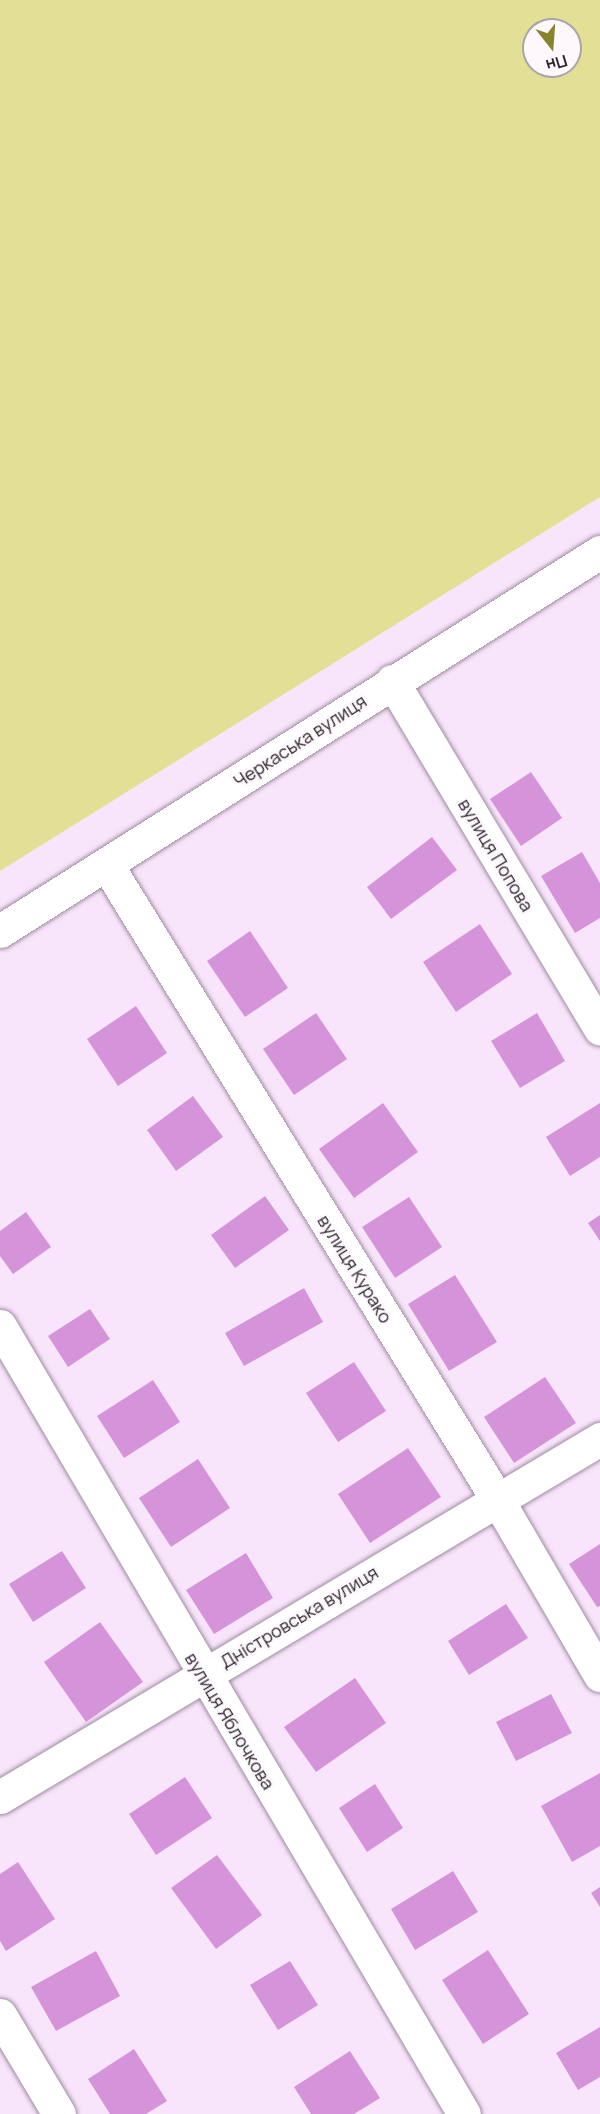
<!DOCTYPE html>
<html>
<head>
<meta charset="utf-8">
<style>
  body { margin:0 }
  #map { position:relative; width:600px; height:2114px; overflow:hidden; background:#f9e5fb; font-family:Manrope,sans-serif }
  div>[style] { position:absolute }
  [style*='--x'] { left:calc(var(--x)*1px); top:calc(var(--y)*1px); width:calc(var(--w)*1px); rotate:calc(var(--a)*1deg) }
  .green>* { inset:0; background:#e2e095 }
  .building>* { inset:0; background:#d594da }
  .roads { filter:drop-shadow(0 0 2px #9e8ba0) drop-shadow(0 0 2px #9e8ba0) }
  .minor>* { height:33px; margin:-16.5px; padding:0 16.5px; transform-origin:16.5px; border-radius:16.5px; background:#fff }
  span { translate:-50% -50%; white-space:nowrap; text-align:center; line-height:1.15; -webkit-text-stroke:5px #fcf8fc; paint-order:stroke }
  .street-label { font-size:18px; color:#2d252d }
  .north { position:absolute; left:522px; top:18px; width:60px; height:60px; box-sizing:border-box; background:#fcf8fc; border:2px solid #a9a4a9; border-radius:50%; rotate:163deg; font-size:16px; font-weight:700; line-height:24px; text-align:center; color:#2d252d }
  .north::after { content:''; display:block; margin:auto; width:21px; height:27px; background:#88842d; clip-path:polygon(50% 0,100% 100%,50% 72%,0 100%) }
</style>
</head>
<body>
<div id="map">
  <div class="green">
    <i style="clip-path:polygon(evenodd,0 0,600px 0,600px 497px,0 871px,0 0,534px 30px,570px 30px,570px 66px,534px 66px,534px 30px)"></i>
  </div>
  <div class="building">
    <i style="clip-path:polygon(531px 772px,562px 818px,521px 846px,490px 799px)"></i>
    <i style="clip-path:polygon(432px 837px,457px 870px,391px 919px,367px 887px)"></i>
    <i style="clip-path:polygon(582px 852px,600px 883px,600px 918px,575px 933px,541px 876px)"></i>
    <i style="clip-path:polygon(480px 924px,512px 974px,456px 1012px,423px 962px)"></i>
    <i style="clip-path:polygon(250px 931px,288px 988px,245px 1017px,207px 961px)"></i>
    <i style="clip-path:polygon(136px 1006px,167px 1053px,118px 1086px,87px 1039px)"></i>
    <i style="clip-path:polygon(316px 1013px,347px 1059px,294px 1095px,263px 1049px)"></i>
    <i style="clip-path:polygon(537px 1013px,565px 1061px,520px 1088px,491px 1041px)"></i>
    <i style="clip-path:polygon(193px 1096px,223px 1137px,176px 1171px,147px 1130px)"></i>
    <i style="clip-path:polygon(383px 1103px,418px 1152px,354px 1198px,319px 1149px)"></i>
    <i style="clip-path:polygon(600px 1103px,600px 1157px,570px 1176px,546px 1137px)"></i>
    <i style="clip-path:polygon(265px 1196px,289px 1230px,235px 1268px,211px 1235px)"></i>
    <i style="clip-path:polygon(409px 1197px,442px 1247px,395px 1278px,362px 1227px)"></i>
    <i style="clip-path:polygon(26px 1212px,51px 1247px,13px 1274px,0 1256px,0 1231px)"></i>
    <i style="clip-path:polygon(600px 1215px,600px 1241px,588px 1223px)"></i>
    <i style="clip-path:polygon(455px 1275px,497px 1342px,449px 1371px,408px 1304px)"></i>
    <i style="clip-path:polygon(304px 1288px,323px 1322px,244px 1366px,225px 1333px)"></i>
    <i style="clip-path:polygon(90px 1309px,110px 1339px,68px 1367px,48px 1336px)"></i>
    <i style="clip-path:polygon(354px 1362px,386px 1411px,338px 1442px,306px 1393px)"></i>
    <i style="clip-path:polygon(545px 1377px,576px 1423px,514px 1463px,484px 1417px)"></i>
    <i style="clip-path:polygon(153px 1380px,180px 1422px,124px 1458px,97px 1416px)"></i>
    <i style="clip-path:polygon(408px 1448px,441px 1497px,370px 1543px,338px 1494px)"></i>
    <i style="clip-path:polygon(198px 1459px,230px 1508px,171px 1547px,139px 1498px)"></i>
    <i style="clip-path:polygon(600px 1544px,600px 1606px,597px 1607px,569px 1564px)"></i>
    <i style="clip-path:polygon(62px 1551px,86px 1588px,33px 1622px,9px 1584px)"></i>
    <i style="clip-path:polygon(246px 1553px,273px 1598px,214px 1634px,186px 1590px)"></i>
    <i style="clip-path:polygon(506px 1604px,528px 1638px,469px 1675px,448px 1641px)"></i>
    <i style="clip-path:polygon(100px 1622px,143px 1682px,86px 1722px,44px 1662px)"></i>
    <i style="clip-path:polygon(355px 1678px,386px 1723px,316px 1772px,284px 1727px)"></i>
    <i style="clip-path:polygon(551px 1694px,572px 1733px,516px 1761px,496px 1722px)"></i>
    <i style="clip-path:polygon(600px 1773px,600px 1846px,572px 1862px,541px 1806px)"></i>
    <i style="clip-path:polygon(185px 1777px,212px 1818px,156px 1855px,129px 1814px)"></i>
    <i style="clip-path:polygon(375px 1784px,403px 1828px,367px 1852px,339px 1808px)"></i>
    <i style="clip-path:polygon(217px 1855px,262px 1915px,216px 1949px,171px 1888px)"></i>
    <i style="clip-path:polygon(18px 1862px,55px 1919px,6px 1951px,0 1941px,0 1874px)"></i>
    <i style="clip-path:polygon(453px 1871px,478px 1912px,415px 1950px,391px 1909px)"></i>
    <i style="clip-path:polygon(600px 1887px,600px 1907px,591px 1893px)"></i>
    <i style="clip-path:polygon(488px 1950px,529px 2014px,483px 2044px,442px 1980px)"></i>
    <i style="clip-path:polygon(96px 1951px,120px 1996px,56px 2031px,31px 1987px)"></i>
    <i style="clip-path:polygon(290px 1961px,318px 2005px,278px 2030px,250px 1985px)"></i>
    <i style="clip-path:polygon(600px 2027px,600px 2077px,578px 2090px,556px 2053px)"></i>
    <i style="clip-path:polygon(134px 2049px,167px 2101px,146px 2114px,110px 2114px,88px 2079px)"></i>
    <i style="clip-path:polygon(350px 2051px,380px 2098px,354px 2114px,311px 2114px,294px 2087px)"></i>
  </div>
  <div class="roads">
    <div class="minor">
      <i style="--x:392;--y:681;--w:405;--a:59.1"></i>
      <i style="--x:107;--y:865;--w:744;--a:58.4"></i>
      <i style="--x:497;--y:1499;--w:204;--a:59.7"></i>
      <i style="--x:0;--y:931;--w:710;--a:-32.28"></i>
      <i style="--x:0;--y:1326;--w:914;--a:59.51"></i>
      <i style="--x:0;--y:1797;--w:699;--a:-30.82"></i>
      <i style="--x:0;--y:2015;--w:115;--a:59.2"></i>
    </div>
  </div>
  <div class="street-label">
    <span style="left:300px;top:741px;rotate:-33deg">Черкаська вулиця</span>
    <span style="left:496px;top:855px;rotate:59deg">вулиця Попова</span>
    <span style="left:355px;top:1269px;rotate:58deg">вулиця Курако</span>
    <span style="left:299px;top:1617px;rotate:-31deg">Дністровська вулиця</span>
    <span style="left:230px;top:1721px;rotate:59deg">вулиця Яблочкова</span>
  </div>
  <div class="north">Пн</div>
</div>
</body>
</html>
